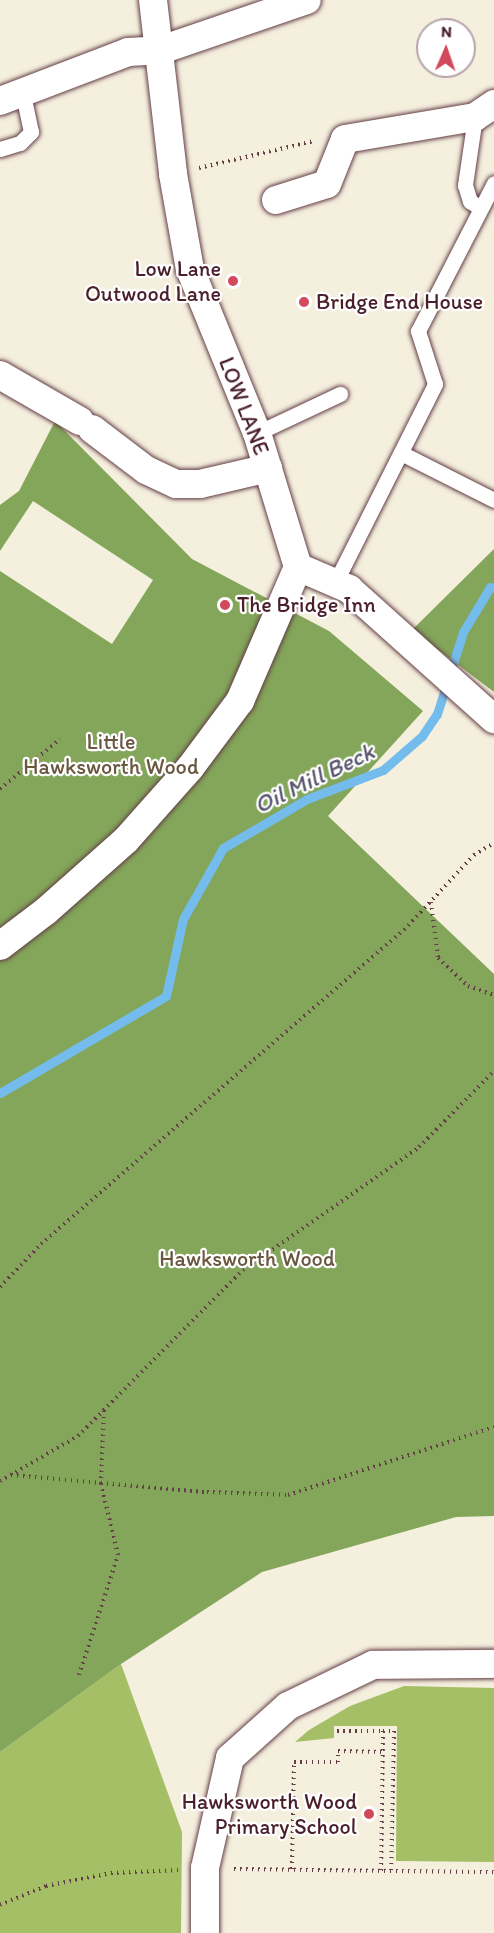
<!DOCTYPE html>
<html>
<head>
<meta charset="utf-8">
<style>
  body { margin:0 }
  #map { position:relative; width:494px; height:1933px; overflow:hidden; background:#f5efde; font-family:Itim,sans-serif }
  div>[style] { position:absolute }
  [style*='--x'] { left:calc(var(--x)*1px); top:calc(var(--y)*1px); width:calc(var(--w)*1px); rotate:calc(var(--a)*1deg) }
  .green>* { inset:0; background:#a4bf65 }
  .forest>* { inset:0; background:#83a65a }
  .stream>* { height:9px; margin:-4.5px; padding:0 4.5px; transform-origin:4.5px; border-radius:4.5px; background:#74bcec }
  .path>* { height:4px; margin-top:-2px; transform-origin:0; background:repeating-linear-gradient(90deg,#643e46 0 1.5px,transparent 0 6px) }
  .roads { filter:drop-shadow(0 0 2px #643e46) drop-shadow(0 0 2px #643e46) }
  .service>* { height:15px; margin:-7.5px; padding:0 7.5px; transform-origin:7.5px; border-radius:7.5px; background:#fff }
  .minor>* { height:28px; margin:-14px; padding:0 14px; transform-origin:14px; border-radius:14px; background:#fff }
  .dots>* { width:16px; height:16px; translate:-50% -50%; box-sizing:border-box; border:3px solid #fff; border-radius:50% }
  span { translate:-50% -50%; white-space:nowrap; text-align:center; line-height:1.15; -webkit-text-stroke:4.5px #fff; paint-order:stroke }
  .poi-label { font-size:22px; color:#4a1f2b }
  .right { translate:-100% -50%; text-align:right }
  .left { translate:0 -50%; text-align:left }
  .street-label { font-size:22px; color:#4a1f2b }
  .park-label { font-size:22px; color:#6a573f }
  .water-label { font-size:24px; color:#59566f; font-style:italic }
  .north { position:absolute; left:416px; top:18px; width:60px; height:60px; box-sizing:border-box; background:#fff; border:2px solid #b7a5aa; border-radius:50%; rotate:2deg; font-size:16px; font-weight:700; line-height:24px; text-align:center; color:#4a1f2b }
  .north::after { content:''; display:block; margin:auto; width:21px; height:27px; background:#d1495b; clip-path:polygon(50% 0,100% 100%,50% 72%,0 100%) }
</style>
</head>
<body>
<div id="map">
  <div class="green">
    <i style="clip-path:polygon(121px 1664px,182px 1832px,181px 1933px,0 1933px,0 1752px)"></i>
    <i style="clip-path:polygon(404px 1686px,494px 1688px,494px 1862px,396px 1861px,397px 1726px,334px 1726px,334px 1738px,295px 1742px,309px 1730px,350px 1706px)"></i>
  </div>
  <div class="forest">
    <i style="clip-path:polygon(55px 421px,192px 559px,329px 631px,423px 711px,328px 816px,494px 974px,494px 1516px,456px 1517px,262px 1572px,121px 1664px,0 1752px,0 571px,112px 644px,153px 580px,33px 501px,0 551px,0 505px,19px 491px)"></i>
    <i style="clip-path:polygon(494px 549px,494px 692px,412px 630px)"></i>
  </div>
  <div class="stream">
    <i style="--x:0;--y:1093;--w:192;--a:-30.3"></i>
    <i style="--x:166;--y:996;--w:79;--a:-77.6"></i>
    <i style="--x:183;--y:919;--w:81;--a:-60.6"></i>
    <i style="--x:223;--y:848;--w:97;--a:-30.3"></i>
    <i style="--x:307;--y:799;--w:81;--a:-20.9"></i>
    <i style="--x:383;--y:770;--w:52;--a:-41.1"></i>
    <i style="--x:422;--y:736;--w:27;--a:-56"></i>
    <i style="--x:437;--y:714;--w:86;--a:-72.4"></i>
    <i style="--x:463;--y:632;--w:52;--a:-59"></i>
    <i style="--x:490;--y:587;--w:4;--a:14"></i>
  </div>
  <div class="path">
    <i style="--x:199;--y:168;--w:118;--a:-13.2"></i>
    <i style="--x:0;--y:789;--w:78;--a:-39.8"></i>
    <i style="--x:431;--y:902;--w:56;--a:82.9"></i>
    <i style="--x:438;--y:958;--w:41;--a:43"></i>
    <i style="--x:468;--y:986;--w:28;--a:19"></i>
    <i style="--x:0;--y:1287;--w:59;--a:-46.4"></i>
    <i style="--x:41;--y:1244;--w:480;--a:-40.9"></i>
    <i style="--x:404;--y:930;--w:103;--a:-47"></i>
    <i style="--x:474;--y:855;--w:23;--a:-31"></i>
    <i style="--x:11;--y:1475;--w:197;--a:5"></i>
    <i style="--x:207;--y:1492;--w:81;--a:2.1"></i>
    <i style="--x:288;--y:1495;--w:217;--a:-18.3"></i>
    <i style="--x:0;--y:1481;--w:90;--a:-30"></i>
    <i style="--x:78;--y:1436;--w:234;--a:-45.2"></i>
    <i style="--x:243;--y:1270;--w:215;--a:-34.9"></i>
    <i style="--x:419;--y:1147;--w:107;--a:-45.4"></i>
    <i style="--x:79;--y:1675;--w:126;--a:-72"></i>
    <i style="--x:118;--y:1555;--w:73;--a:-103.5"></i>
    <i style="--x:101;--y:1484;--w:74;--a:-87.7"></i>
    <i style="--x:337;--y:1731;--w:46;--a:0"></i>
    <i style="--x:383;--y:1731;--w:140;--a:90.8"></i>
    <i style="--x:383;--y:1731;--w:11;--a:0"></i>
    <i style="--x:394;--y:1731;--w:140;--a:91.2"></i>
    <i style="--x:234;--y:1869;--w:260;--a:0.7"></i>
    <i style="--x:292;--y:1869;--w:107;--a:-88.9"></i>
    <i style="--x:294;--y:1762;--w:44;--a:0"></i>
    <i style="--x:338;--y:1762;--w:11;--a:-90"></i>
    <i style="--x:338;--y:1751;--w:45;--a:1.3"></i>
    <i style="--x:0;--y:1905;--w:50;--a:-22.4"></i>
    <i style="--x:46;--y:1886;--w:66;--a:-11.3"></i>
    <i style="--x:111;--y:1873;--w:67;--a:-2.6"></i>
  </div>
  <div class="roads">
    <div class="service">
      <i style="--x:475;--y:117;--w:69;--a:98.4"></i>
      <i style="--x:465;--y:185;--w:17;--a:73"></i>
      <i style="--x:470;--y:201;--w:12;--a:35"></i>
      <i style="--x:0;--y:149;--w:21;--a:-17"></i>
      <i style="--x:20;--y:143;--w:16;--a:-45"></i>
      <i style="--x:31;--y:132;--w:40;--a:-102"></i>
      <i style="--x:257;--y:433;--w:92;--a:-25.2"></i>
      <i style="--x:401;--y:453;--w:104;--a:26.8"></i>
      <i style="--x:335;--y:583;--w:223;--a:-63.3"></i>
      <i style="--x:435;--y:384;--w:56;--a:-107.8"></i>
      <i style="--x:418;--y:331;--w:166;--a:-62.8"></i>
    </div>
    <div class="minor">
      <i style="--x:153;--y:0;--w:175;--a:83.4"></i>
      <i style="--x:173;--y:174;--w:97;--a:79.9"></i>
      <i style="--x:190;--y:269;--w:177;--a:67.8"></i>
      <i style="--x:257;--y:433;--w:140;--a:73"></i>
      <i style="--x:298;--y:567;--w:56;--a:23.3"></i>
      <i style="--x:349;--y:589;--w:195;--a:41.9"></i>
      <i style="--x:0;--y:101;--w:137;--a:-20.9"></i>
      <i style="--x:128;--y:52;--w:33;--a:-3"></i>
      <i style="--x:161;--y:50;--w:154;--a:-18.9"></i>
      <i style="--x:276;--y:200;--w:53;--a:-17.4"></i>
      <i style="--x:327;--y:184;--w:48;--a:-68.2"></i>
      <i style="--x:345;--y:139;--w:132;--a:-9.6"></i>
      <i style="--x:475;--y:117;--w:23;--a:-34"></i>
      <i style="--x:0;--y:375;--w:92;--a:29.9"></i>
      <i style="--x:92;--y:429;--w:68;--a:37.2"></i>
      <i style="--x:146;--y:470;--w:33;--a:25"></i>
      <i style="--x:176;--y:484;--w:24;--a:0"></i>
      <i style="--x:200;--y:484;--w:70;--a:-13.2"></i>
      <i style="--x:0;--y:946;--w:58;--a:-37.3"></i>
      <i style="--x:46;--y:911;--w:107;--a:-41.6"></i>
      <i style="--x:126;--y:840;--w:96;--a:-48.4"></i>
      <i style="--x:190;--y:768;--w:84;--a:-53.3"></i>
      <i style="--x:240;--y:701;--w:146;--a:-66.6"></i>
      <i style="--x:205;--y:1933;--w:65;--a:-90"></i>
      <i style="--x:205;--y:1868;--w:113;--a:-77.2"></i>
      <i style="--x:230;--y:1758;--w:78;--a:-41.9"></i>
      <i style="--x:288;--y:1706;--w:94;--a:-25.8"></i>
      <i style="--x:373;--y:1665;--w:121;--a:-0.5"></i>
    </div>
  </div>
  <div class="dots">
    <i style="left:233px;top:281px;background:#d1495b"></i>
    <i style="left:304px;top:302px;background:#d1495b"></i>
    <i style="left:225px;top:605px;background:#d1495b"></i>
    <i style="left:369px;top:1814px;background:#d1495b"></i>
  </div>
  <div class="poi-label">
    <span class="right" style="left:221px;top:281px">Low Lane<br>Outwood Lane</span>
    <span class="left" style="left:316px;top:302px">Bridge End House</span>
    <span class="left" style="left:237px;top:605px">The Bridge Inn</span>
    <span class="right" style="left:357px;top:1814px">Hawksworth Wood<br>Primary School</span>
  </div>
  <div class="street-label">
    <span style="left:244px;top:406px;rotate:69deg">LOW LANE</span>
  </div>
  <div class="park-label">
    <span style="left:111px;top:754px">Little<br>Hawksworth Wood</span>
    <span style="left:247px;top:1259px">Hawksworth Wood</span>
  </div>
  <div class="water-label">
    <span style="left:314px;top:778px;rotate:-26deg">Oil Mill Beck</span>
  </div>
  <div class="north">N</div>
</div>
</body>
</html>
